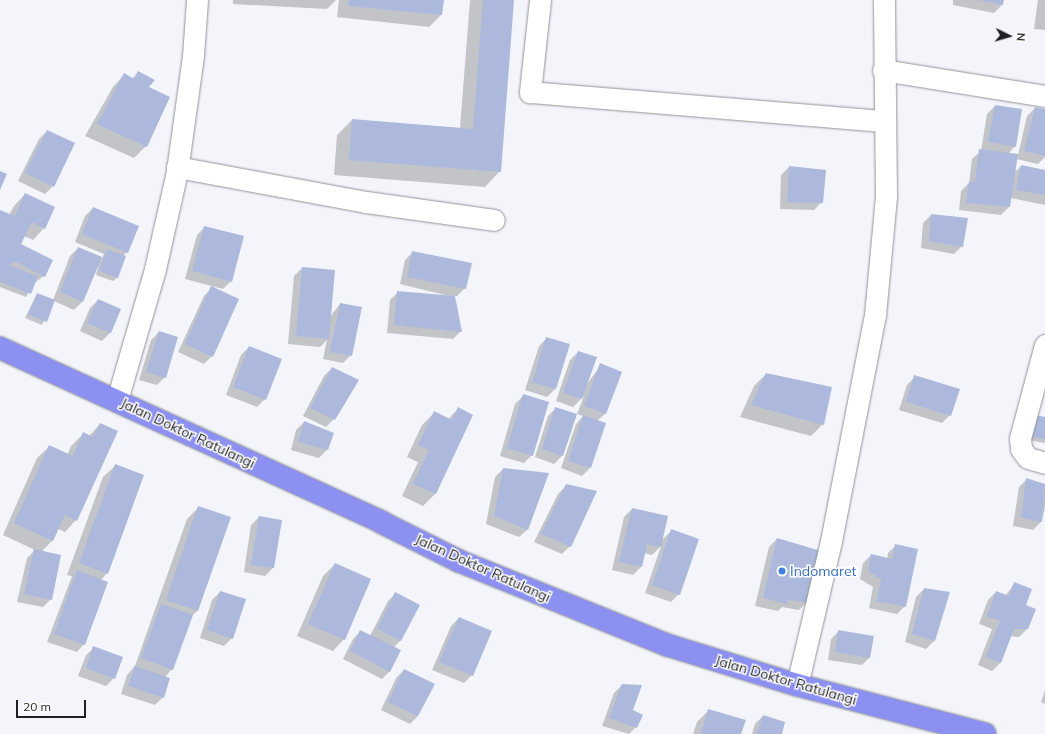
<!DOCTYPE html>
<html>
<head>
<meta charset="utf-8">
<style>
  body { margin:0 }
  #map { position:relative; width:1045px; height:734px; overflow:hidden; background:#f3f5fb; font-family:Mulish,sans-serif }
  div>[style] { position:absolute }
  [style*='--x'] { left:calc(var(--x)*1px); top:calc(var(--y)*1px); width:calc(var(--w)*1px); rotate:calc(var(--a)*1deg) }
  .shadow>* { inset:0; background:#0003 }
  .building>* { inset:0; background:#acb9dd }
  .roads { filter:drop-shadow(0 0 1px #919398) drop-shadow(0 0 1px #919398) }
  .street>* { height:21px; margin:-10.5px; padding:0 10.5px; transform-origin:10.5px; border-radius:10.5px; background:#fff }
  .highway>* { height:22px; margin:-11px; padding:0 11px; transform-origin:11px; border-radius:11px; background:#8c91f1 }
  .dots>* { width:11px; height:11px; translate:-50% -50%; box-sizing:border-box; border:2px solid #fff; border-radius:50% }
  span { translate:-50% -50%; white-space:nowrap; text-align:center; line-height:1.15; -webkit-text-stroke:3px #fff; paint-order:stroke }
  .street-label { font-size:14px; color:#1f2022 }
  .shop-label { font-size:14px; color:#366cbe }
  .left { translate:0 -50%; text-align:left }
  .north { position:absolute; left:989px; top:16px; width:40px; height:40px; -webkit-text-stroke:3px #fff; paint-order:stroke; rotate:95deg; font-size:11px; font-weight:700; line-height:16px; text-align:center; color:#1f2022 }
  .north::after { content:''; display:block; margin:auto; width:14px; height:18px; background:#1f2022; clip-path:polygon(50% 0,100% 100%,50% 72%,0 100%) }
  .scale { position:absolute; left:16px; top:700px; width:70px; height:18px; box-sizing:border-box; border:2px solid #1f2022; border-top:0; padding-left:5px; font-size:12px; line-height:14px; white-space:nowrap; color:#1f2022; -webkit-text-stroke:3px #fff; paint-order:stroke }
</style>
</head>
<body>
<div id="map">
  <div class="shadow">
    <i style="clip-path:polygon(233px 0,336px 0,327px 9px,233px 4px)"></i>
    <i style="clip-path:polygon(339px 0,442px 0,441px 15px,429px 27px,337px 17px)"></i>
    <i style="clip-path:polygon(470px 0,513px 0,500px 171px,485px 187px,334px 175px,337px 135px,352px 120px,460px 128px)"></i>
    <i style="clip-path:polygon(953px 0,1003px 0,1002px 5px,994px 13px,953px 5px)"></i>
    <i style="clip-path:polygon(1038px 0,1045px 0,1045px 30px,1034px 29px)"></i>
    <i style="clip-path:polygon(138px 72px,148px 88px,146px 146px,134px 158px,85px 136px,113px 87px,124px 75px,132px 79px)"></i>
    <i style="clip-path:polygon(995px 106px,1015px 146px,1008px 154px,1018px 155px,1027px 116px,1035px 108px,1045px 110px,1045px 157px,1038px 164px,1016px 159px,1014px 173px,1021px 166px,1045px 171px,1045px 205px,1011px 198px,1009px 207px,1001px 215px,959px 210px,961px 191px,969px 183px,972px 159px,981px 151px,987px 114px)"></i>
    <i style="clip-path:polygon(47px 131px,53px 186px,45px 194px,18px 181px,39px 139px)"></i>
    <i style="clip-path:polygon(789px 167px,822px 202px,814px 210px,780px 209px,781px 175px)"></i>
    <i style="clip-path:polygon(25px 194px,44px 228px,33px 240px,24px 236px,19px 249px,44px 276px,34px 283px,26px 297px,0 287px,0 211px,9px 215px,14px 206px)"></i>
    <i style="clip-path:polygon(93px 208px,127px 252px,123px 256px,117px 278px,113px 281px,96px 275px,100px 258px,82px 302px,74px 310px,54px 301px,42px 325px,25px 318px,37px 294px,53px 300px,70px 256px,78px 248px,102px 258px,104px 254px,75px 242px,85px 216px)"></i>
    <i style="clip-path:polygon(931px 215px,962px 246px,954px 254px,921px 248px,923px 223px)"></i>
    <i style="clip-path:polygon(205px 227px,231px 281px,223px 289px,185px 279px,197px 235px)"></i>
    <i style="clip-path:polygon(413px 252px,465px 288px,457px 296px,454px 296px,461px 331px,453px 339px,387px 333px,390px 300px,398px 292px,449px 296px,400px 284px,405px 260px)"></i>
    <i style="clip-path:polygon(302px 268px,329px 318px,340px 304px,351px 355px,343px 363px,323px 359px,327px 340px,320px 347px,288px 344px,294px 276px)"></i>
    <i style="clip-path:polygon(212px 288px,212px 356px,204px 364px,178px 352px,204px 296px)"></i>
    <i style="clip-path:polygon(98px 300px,120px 309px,110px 333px,102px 341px,80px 331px,90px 308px)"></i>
    <i style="clip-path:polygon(159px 332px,165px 377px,157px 385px,139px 380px,151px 340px)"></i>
    <i style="clip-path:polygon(547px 338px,555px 389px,547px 397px,525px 390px,539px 346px)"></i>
    <i style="clip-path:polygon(249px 347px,265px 399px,257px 407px,226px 395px,241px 355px)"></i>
    <i style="clip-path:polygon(578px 352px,587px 384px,601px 365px,605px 414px,597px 421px,605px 424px,590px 468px,582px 476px,561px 468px,576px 424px,583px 416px,577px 414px,584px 396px,573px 407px,556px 401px,570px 360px)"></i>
    <i style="clip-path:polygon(332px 368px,334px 419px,326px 427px,303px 416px,324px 376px)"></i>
    <i style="clip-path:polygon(766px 374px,823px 424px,811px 436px,740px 417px,754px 386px)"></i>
    <i style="clip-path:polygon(915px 377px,950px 415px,942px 423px,899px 410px,907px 385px)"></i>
    <i style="clip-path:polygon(523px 396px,532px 455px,524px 463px,500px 456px,515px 404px)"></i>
    <i style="clip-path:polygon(556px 408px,562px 456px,554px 464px,535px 457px,548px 416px)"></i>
    <i style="clip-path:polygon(458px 409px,472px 415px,435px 494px,423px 506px,402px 496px,418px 462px,407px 457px,422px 425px,434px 413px,448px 419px)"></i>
    <i style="clip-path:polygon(1045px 418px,1045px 443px,1028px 440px)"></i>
    <i style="clip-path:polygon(304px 422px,332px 434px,327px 450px,319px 458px,291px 450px,296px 430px)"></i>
    <i style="clip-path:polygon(100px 424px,76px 520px,65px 532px,58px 529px,53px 540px,41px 552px,51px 599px,43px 607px,17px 602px,27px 558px,35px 550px,3px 535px,37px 458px,49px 447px,67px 455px,71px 446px,83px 434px,89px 436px)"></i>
    <i style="clip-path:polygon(115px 466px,107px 573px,101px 580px,84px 644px,77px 652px,47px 642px,72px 576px,67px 575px,103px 477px)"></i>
    <i style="clip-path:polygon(503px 469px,548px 474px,527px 530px,519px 537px,486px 524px,495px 477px)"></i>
    <i style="clip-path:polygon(1027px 479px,1045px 485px,1045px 508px,1041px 522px,1033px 530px,1013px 526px,1019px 487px)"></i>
    <i style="clip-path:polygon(566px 486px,570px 546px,562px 554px,534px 542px,558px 494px)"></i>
    <i style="clip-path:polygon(199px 507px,197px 611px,192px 616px,172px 669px,165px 677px,163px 697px,155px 705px,121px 694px,127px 675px,135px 666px,187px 519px)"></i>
    <i style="clip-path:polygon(632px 509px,662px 540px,671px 531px,679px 594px,671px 602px,645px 593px,661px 546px,652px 555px,644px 553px,641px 567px,633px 575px,612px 570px,624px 517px)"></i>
    <i style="clip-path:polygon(259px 517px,273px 568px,265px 576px,244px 572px,251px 525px)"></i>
    <i style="clip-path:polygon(777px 539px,807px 602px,799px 610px,782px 607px,778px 611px,755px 606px,769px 547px)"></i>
    <i style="clip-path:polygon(896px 545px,905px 606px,897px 614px,869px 608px,873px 587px,860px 579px,863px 563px,871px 555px,887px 559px,888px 553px)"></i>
    <i style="clip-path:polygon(335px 564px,344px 639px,333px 651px,297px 636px,323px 576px)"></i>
    <i style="clip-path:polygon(1015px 583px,1025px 605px,1028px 628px,1019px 637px,1010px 636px,1000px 663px,992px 671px,978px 665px,992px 629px,979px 624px,988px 600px,996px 592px,1005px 596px)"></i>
    <i style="clip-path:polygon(924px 589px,934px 641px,926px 649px,905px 642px,916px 597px)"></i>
    <i style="clip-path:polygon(220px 592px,232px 638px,224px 646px,200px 638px,212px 600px)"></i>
    <i style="clip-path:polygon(396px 593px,418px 605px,400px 641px,394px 647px,390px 671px,382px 679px,343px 659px,353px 639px,361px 631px,370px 636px,388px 601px)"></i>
    <i style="clip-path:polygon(459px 618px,472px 675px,464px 683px,432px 670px,451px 626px)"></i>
    <i style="clip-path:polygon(839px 631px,870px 657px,862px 665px,828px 660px,831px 639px)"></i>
    <i style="clip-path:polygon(94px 648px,114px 678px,106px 686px,78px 676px,86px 655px)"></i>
    <i style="clip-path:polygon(404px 670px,418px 716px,410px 724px,381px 710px,396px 678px)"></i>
    <i style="clip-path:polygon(622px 685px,636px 727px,629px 734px,602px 726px,614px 693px)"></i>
    <i style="clip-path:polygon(1045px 690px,1045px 704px,1041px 702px)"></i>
    <i style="clip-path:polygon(709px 710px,740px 734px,693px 734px,697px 722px)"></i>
    <i style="clip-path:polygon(763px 716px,781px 734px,752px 734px,755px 724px)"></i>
  </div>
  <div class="building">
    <i style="clip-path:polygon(349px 0,444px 0,442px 15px,348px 6px)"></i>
    <i style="clip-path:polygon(483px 0,514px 0,501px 172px,349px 160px,352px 119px,473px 129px)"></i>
    <i style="clip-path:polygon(978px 0,1004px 0,1003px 5px)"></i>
    <i style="clip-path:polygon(138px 71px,155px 80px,149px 87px,170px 97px,147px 147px,97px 124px,124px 73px,134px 79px)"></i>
    <i style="clip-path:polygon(995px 105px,1022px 109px,1016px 147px,988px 142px)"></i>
    <i style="clip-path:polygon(1035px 107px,1045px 109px,1045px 156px,1024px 151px)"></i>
    <i style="clip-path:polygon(47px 130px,75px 143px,54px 187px,25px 173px)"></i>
    <i style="clip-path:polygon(979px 149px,1018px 154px,1010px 207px,966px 203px,969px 182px,975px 182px)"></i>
    <i style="clip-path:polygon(1021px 165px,1045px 170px,1045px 195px,1016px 190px)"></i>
    <i style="clip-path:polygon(789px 166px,826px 170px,823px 203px,787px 202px)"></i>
    <i style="clip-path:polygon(0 171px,7px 174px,0 190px)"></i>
    <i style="clip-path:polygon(25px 193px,55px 207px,45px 229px,32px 222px,21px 244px,53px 260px,45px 277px,14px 261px,11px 266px,38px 276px,31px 294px,0 282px,0 210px,15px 216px)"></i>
    <i style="clip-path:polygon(93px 207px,139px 226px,128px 253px,82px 234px)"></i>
    <i style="clip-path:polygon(931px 214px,968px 218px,963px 247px,929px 241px)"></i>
    <i style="clip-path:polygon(204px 226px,244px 236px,232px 282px,192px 271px)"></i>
    <i style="clip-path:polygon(78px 247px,102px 257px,83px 302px,60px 292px)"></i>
    <i style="clip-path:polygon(107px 249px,126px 256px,118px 278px,99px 271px)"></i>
    <i style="clip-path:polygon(412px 251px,472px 263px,466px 289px,407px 277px)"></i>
    <i style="clip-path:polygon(302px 267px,335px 270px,329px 339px,296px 336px)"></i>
    <i style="clip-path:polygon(211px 286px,239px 299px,213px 357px,185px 344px)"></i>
    <i style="clip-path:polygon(397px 291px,455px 296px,462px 332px,394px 325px)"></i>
    <i style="clip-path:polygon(37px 293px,55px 300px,47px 322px,28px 314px)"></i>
    <i style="clip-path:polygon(98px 299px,121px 309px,111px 333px,87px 323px)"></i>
    <i style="clip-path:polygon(340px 303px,362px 307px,352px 356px,330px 352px)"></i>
    <i style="clip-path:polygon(159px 331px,178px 337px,166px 378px,146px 372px)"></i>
    <i style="clip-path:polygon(546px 337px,570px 344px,556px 389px,532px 382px)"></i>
    <i style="clip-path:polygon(249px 346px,282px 359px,266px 400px,233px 387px)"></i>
    <i style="clip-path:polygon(578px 351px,597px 357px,582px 399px,563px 393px)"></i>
    <i style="clip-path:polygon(600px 363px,622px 372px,606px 414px,584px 406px)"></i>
    <i style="clip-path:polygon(332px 367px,359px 380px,335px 420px,310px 408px)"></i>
    <i style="clip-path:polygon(766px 373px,832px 387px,824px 425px,751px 405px)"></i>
    <i style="clip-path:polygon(914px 375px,960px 389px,951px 416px,906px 402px)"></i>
    <i style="clip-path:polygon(523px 394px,549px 402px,533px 456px,507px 448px)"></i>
    <i style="clip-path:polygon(458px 407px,473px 415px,436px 494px,413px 484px,429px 450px,418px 445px,434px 411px,452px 420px)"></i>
    <i style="clip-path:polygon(555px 407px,577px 414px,563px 456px,542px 449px)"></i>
    <i style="clip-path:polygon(583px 415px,606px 423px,591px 468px,568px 461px)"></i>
    <i style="clip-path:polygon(1035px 415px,1045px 417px,1045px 439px,1031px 437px)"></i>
    <i style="clip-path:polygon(304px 421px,334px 433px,328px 450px,298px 442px)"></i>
    <i style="clip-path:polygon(100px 423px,118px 431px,77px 521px,65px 515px,53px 541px,14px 523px,49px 445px,73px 456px,83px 432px,93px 437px)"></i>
    <i style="clip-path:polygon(115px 464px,144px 475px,108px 574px,79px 563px)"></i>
    <i style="clip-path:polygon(503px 468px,549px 473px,528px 530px,494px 516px)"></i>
    <i style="clip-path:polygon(1026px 478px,1045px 484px,1042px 522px,1021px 518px)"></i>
    <i style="clip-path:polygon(566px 484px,597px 491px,571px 547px,541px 534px)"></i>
    <i style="clip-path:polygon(198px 506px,231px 517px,198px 611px,166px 600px)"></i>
    <i style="clip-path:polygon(632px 508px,668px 516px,661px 547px,647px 544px,642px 567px,619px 562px)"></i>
    <i style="clip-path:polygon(259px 516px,282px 520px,274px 568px,251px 565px)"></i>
    <i style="clip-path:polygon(671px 529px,699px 539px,680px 595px,652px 585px)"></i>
    <i style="clip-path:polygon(777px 538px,821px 551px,808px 603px,788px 599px,787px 604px,763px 598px)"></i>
    <i style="clip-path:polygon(895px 544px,918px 549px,906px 607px,877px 601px,881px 579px,868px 571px,871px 554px,892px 559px)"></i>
    <i style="clip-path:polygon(34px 549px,61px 555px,52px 600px,24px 594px)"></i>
    <i style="clip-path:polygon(335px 563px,371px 579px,345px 640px,308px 624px)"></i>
    <i style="clip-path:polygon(77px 570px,108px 582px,85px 645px,54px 634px)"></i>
    <i style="clip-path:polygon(1014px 582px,1032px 589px,1026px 605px,1036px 609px,1028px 629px,1014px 629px,1001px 663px,986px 657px,1000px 621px,987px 616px,996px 591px,1009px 596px)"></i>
    <i style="clip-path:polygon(924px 588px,950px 592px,935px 641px,912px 634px)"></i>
    <i style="clip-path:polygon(220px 591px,246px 599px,233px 639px,207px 630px)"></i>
    <i style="clip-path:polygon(395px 592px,420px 605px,401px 641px,377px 629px)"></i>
    <i style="clip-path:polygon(161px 604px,193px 615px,173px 670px,141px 658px)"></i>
    <i style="clip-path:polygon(459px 617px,492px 631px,473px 676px,439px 662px)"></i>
    <i style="clip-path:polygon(360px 630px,401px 650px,390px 672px,350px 651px)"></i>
    <i style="clip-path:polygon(838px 630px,874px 636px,870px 658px,835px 652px)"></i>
    <i style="clip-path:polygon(93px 646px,123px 657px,115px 679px,86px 668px)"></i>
    <i style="clip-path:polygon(135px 666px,170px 678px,164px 698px,128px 686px)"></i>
    <i style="clip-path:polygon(404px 669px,435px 684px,418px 716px,388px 702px)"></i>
    <i style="clip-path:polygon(622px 684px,642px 685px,633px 710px,643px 715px,637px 728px,609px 718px)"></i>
    <i style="clip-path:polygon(708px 709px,746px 720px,741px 734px,701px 734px)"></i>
    <i style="clip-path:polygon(763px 715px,785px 722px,782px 734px,757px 734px)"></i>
  </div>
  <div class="roads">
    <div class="street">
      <i style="--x:540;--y:0;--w:93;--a:96.2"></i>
      <i style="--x:530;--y:92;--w:356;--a:4.7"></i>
      <i style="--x:883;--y:70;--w:164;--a:9.1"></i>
      <i style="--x:177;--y:167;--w:192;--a:10.5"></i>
      <i style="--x:366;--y:202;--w:129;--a:8"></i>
      <i style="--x:1045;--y:345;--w:96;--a:105"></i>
      <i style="--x:1020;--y:438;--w:11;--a:85"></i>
      <i style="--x:1021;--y:449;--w:11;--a:52"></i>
      <i style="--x:1028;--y:458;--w:18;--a:16"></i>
      <i style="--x:117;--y:400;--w:136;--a:-73.8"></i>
      <i style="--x:155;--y:269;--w:100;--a:-77.3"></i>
      <i style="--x:177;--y:171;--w:116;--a:-82.1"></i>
      <i style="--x:193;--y:56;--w:56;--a:-85.9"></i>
      <i style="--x:797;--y:685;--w:148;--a:-76.7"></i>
      <i style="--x:831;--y:541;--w:230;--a:-79"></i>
      <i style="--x:875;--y:315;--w:119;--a:-84.7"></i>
      <i style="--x:886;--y:197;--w:197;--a:-90.6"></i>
    </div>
    <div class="highway">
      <i style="--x:0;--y:348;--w:419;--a:24.5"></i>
      <i style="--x:381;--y:522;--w:87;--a:26.6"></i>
      <i style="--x:459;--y:561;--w:224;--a:22"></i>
      <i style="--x:667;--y:645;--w:136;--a:17.1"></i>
      <i style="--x:797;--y:685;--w:194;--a:14.6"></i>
    </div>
  </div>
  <div class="dots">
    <i style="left:782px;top:571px;background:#3f7fe0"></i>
  </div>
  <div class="street-label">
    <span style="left:188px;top:433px;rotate:25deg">Jalan Doktor Ratulangi</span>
    <span style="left:483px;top:568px;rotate:24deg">Jalan Doktor Ratulangi</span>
    <span style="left:786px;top:680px;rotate:16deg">Jalan Doktor Ratulangi</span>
  </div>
  <div class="shop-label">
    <span class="left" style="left:790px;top:571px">Indomaret</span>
  </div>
  <div class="north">N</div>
  <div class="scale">20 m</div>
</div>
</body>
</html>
